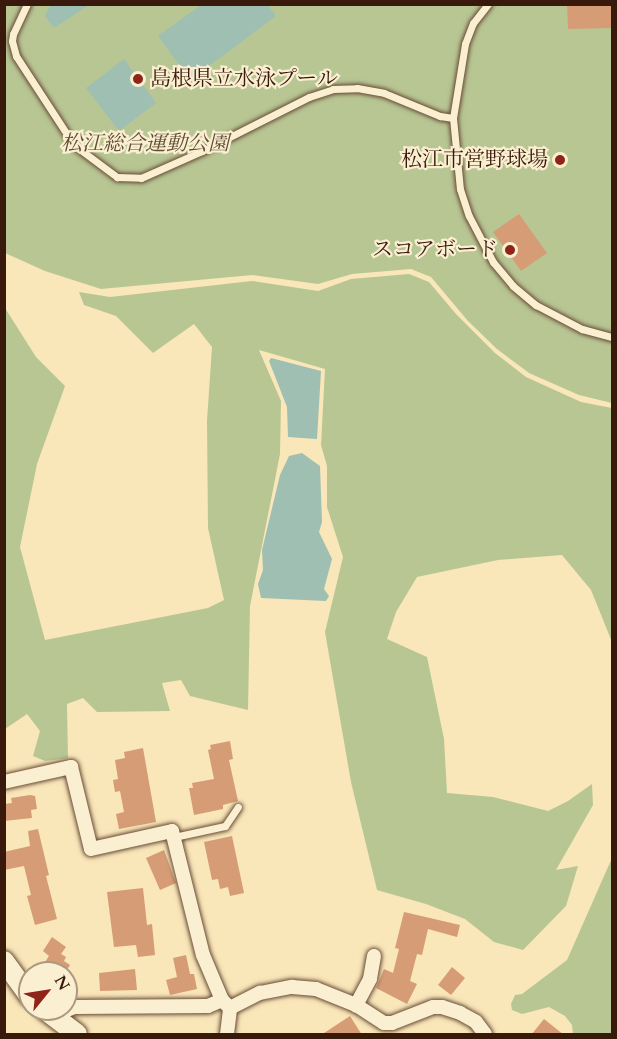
<!DOCTYPE html>
<html>
<head>
<meta charset="utf-8">
<style>
  body { margin:0 }
  #map { position:relative; width:617px; height:1039px; overflow:hidden; background:#f9e6b9; font-family:Cardo,"Noto Serif JP",serif }
  div>[style] { position:absolute }
  [style*='--x'] { left:calc(var(--x)*1px); top:calc(var(--y)*1px); width:calc(var(--w)*1px); rotate:calc(var(--a)*1deg) }
  .green>* { inset:0; background:#b8c694 }
  .water>* { inset:0; background:#9ebfb1 }
  .building>* { inset:0; background:#d69c75 }
  .roads { filter:drop-shadow(0 0 2px #694c36) drop-shadow(0 0 2px #694c36) }
  .lane>* { height:7px; margin:-3.5px; padding:0 3.5px; transform-origin:3.5px; border-radius:3.5px; background:#fbefd2 }
  .street>* { height:14px; margin:-7px; padding:0 7px; transform-origin:7px; border-radius:7px; background:#fbefd2 }
  .secondary>* { height:20px; margin:-10px; padding:0 10px; transform-origin:10px; border-radius:10px; background:#fbefd2 }
  .dots>* { width:16px; height:16px; translate:-50% -50%; box-sizing:border-box; border:3px solid #fbefd2; border-radius:50% }
  span { translate:-50% -50%; white-space:nowrap; text-align:center; line-height:1.15; -webkit-text-stroke:4.5px #fbefd2; paint-order:stroke }
  .poi-label { font-size:21px; color:#39190b }
  .left { translate:0 -50%; text-align:left }
  .right { translate:-100% -50%; text-align:right }
  .park-label { font-size:21px; color:#5f4d34; font-style:italic }
  .frame { position:absolute; inset:0; border:6px solid #39190b; pointer-events:none }
  .north { position:absolute; left:18px; top:961px; width:60px; height:60px; box-sizing:border-box; background:#fbefd2; border:2px solid #ad9982; border-radius:50%; rotate:60deg; font-size:16px; font-weight:700; line-height:24px; text-align:center; color:#39190b }
  .north::after { content:''; display:block; margin:auto; width:21px; height:27px; background:#8f2418; clip-path:polygon(50% 0,100% 100%,50% 72%,0 100%) }
</style>
</head>
<body>
<div id="map">
  <div class="green">
    <i style="clip-path:polygon(5px 5px,612px 5px,612px 403px,579px 395px,529px 373px,497px 349px,468px 321px,431px 277px,411px 269px,352px 274px,318px 284px,252px 275px,101px 289px,45px 271px,5px 253px)"></i>
    <i style="clip-path:polygon(409px 274px,429px 282px,456px 314px,495px 353px,526px 377px,581px 402px,612px 408px,612px 642px,591px 590px,562px 555px,498px 560px,417px 577px,396px 612px,387px 639px,427px 657px,444px 739px,447px 793px,493px 797px,548px 811px,568px 801px,592px 784px,593px 805px,556px 870px,578px 866px,566px 906px,523px 950px,494px 942px,465px 919px,426px 904px,377px 890px,351px 782px,325px 632px,343px 557px,327px 507px,327px 466px,321px 445px,325px 369px,259px 350px,281px 401px,280px 454px,250px 606px,248px 710px,190px 696px,181px 680px,162px 683px,170px 711px,97px 712px,83px 698px,67px 704px,68px 758px,45px 761px,33px 756px,40px 731px,27px 714px,5px 729px,5px 308px,36px 357px,65px 386px,37px 464px,20px 547px,45px 640px,208px 608px,224px 600px,208px 528px,207px 421px,212px 347px,194px 324px,153px 353px,116px 316px,84px 305px,79px 292px,110px 297px,252px 281px,318px 291px,351px 279px)"></i>
    <i style="clip-path:polygon(612px 858px,612px 1034px,573px 1034px,572px 1025px,565px 1016px,549px 1007px,522px 1014px,512px 1010px,511px 1004px,515px 995px,522px 994px,567px 960px)"></i>
  </div>
  <div class="water">
    <i style="clip-path:polygon(50px 5px,50px 4px,89px 5px,54px 28px,45px 16px)"></i>
    <i style="clip-path:polygon(201px 5px,268px 5px,276px 16px,190px 80px,158px 36px)"></i>
    <i style="clip-path:polygon(124px 59px,156px 103px,119px 131px,86px 88px)"></i>
    <i style="clip-path:polygon(271px 358px,321px 371px,317px 439px,288px 437px,287px 407px,269px 361px)"></i>
    <i style="clip-path:polygon(302px 453px,320px 466px,322px 522px,319px 532px,332px 559px,324px 589px,329px 596px,326px 601px,261px 598px,258px 584px,263px 570px,262px 550px,280px 475px,289px 456px)"></i>
  </div>
  <div class="building">
    <i style="clip-path:polygon(567px 4px,612px 4px,612px 28px,568px 29px)"></i>
    <i style="clip-path:polygon(519px 214px,547px 253px,521px 271px,493px 232px)"></i>
    <i style="clip-path:polygon(230px 741px,233px 759px,229px 760px,238px 801px,223px 805px,223px 809px,194px 815px,189px 788px,193px 788px,192px 783px,214px 779px,208px 750px,211px 749px,210px 745px)"></i>
    <i style="clip-path:polygon(143px 748px,156px 822px,119px 829px,116px 814px,124px 812px,120px 791px,115px 792px,113px 780px,118px 779px,115px 760px,125px 758px,124px 752px)"></i>
    <i style="clip-path:polygon(30px 795px,35px 796px,37px 809px,31px 810px,32px 818px,4px 821px,4px 804px,12px 803px,11px 798px)"></i>
    <i style="clip-path:polygon(38px 829px,49px 875px,46px 876px,57px 919px,35px 925px,27px 896px,31px 895px,24px 866px,4px 870px,4px 852px,30px 846px,28px 831px)"></i>
    <i style="clip-path:polygon(232px 836px,244px 893px,230px 896px,228px 887px,220px 889px,218px 879px,212px 880px,204px 842px)"></i>
    <i style="clip-path:polygon(164px 850px,176px 883px,160px 890px,146px 858px)"></i>
    <i style="clip-path:polygon(143px 888px,147px 925px,152px 924px,155px 955px,138px 957px,136px 945px,114px 947px,107px 892px)"></i>
    <i style="clip-path:polygon(404px 912px,460px 925px,457px 937px,428px 929px,422px 955px,417px 954px,410px 981px,417px 984px,407px 1004px,376px 988px,384px 969px,393px 973px,399px 949px,395px 948px)"></i>
    <i style="clip-path:polygon(52px 937px,66px 947px,61px 954px,66px 957px,64px 961px,70px 965px,65px 973px,43px 973px,48px 965px,45px 962px,49px 956px,43px 951px)"></i>
    <i style="clip-path:polygon(186px 955px,190px 974px,194px 974px,197px 989px,170px 995px,166px 980px,177px 977px,173px 958px)"></i>
    <i style="clip-path:polygon(452px 967px,465px 978px,451px 995px,438px 985px)"></i>
    <i style="clip-path:polygon(135px 969px,137px 990px,100px 991px,99px 973px)"></i>
    <i style="clip-path:polygon(350px 1016px,362px 1035px,321px 1035px)"></i>
    <i style="clip-path:polygon(544px 1019px,564px 1035px,531px 1035px)"></i>
  </div>
  <div class="roads">
    <div class="lane">
      <i style="--x:27;--y:4;--w:33;--a:115"></i>
      <i style="--x:13;--y:34;--w:7;--a:98"></i>
      <i style="--x:12;--y:41;--w:16;--a:75"></i>
      <i style="--x:16;--y:56;--w:106;--a:56.9"></i>
      <i style="--x:74;--y:145;--w:54;--a:36.7"></i>
      <i style="--x:117;--y:177;--w:24;--a:2"></i>
      <i style="--x:141;--y:178;--w:67;--a:-23.9"></i>
      <i style="--x:202;--y:151;--w:120;--a:-26.8"></i>
      <i style="--x:309;--y:97;--w:25;--a:-18"></i>
      <i style="--x:333;--y:89;--w:24;--a:-2"></i>
      <i style="--x:357;--y:88;--w:27;--a:10"></i>
      <i style="--x:384;--y:93;--w:61;--a:22.3"></i>
      <i style="--x:440;--y:116;--w:13;--a:9"></i>
      <i style="--x:488;--y:4;--w:24;--a:128"></i>
      <i style="--x:473;--y:23;--w:22;--a:111"></i>
      <i style="--x:465;--y:44;--w:75;--a:99.2"></i>
      <i style="--x:453;--y:118;--w:71;--a:84.4"></i>
      <i style="--x:460;--y:189;--w:28;--a:72"></i>
      <i style="--x:469;--y:216;--w:52;--a:62.4"></i>
      <i style="--x:493;--y:262;--w:31;--a:50"></i>
      <i style="--x:513;--y:286;--w:30;--a:40"></i>
      <i style="--x:536;--y:305;--w:52;--a:27.6"></i>
      <i style="--x:582;--y:329;--w:31;--a:15"></i>
      <i style="--x:174;--y:837;--w:52;--a:-12.2"></i>
      <i style="--x:225;--y:826;--w:23;--a:-56"></i>
    </div>
    <div class="street">
      <i style="--x:4;--y:782;--w:69;--a:-12.6"></i>
      <i style="--x:71;--y:767;--w:84;--a:76.3"></i>
      <i style="--x:91;--y:849;--w:83;--a:-12.5"></i>
      <i style="--x:172;--y:831;--w:128;--a:76"></i>
      <i style="--x:203;--y:955;--w:49;--a:67.1"></i>
      <i style="--x:222;--y:1000;--w:11;--a:45"></i>
      <i style="--x:374;--y:956;--w:23;--a:100"></i>
      <i style="--x:370;--y:979;--w:30;--a:118"></i>
      <i style="--x:356;--y:1005;--w:33;--a:33"></i>
      <i style="--x:384;--y:1023;--w:8;--a:0"></i>
      <i style="--x:392;--y:1023;--w:44;--a:-21.3"></i>
      <i style="--x:433;--y:1007;--w:9;--a:0"></i>
      <i style="--x:442;--y:1007;--w:19;--a:18"></i>
      <i style="--x:460;--y:1013;--w:18;--a:29"></i>
      <i style="--x:476;--y:1022;--w:15;--a:53"></i>
      <i style="--x:52;--y:1016;--w:24;--a:-22"></i>
      <i style="--x:74;--y:1007;--w:134;--a:-0.4"></i>
      <i style="--x:208;--y:1006;--w:15;--a:-23"></i>
      <i style="--x:227;--y:1034;--w:26;--a:-83"></i>
      <i style="--x:230;--y:1008;--w:34;--a:-27"></i>
      <i style="--x:260;--y:993;--w:33;--a:-11"></i>
      <i style="--x:292;--y:987;--w:24;--a:5"></i>
      <i style="--x:316;--y:989;--w:43;--a:21.8"></i>
    </div>
    <div class="secondary">
      <i style="--x:4;--y:961;--w:44;--a:54.2"></i>
      <i style="--x:44;--y:1009;--w:41;--a:37.1"></i>
    </div>
  </div>
  <div class="dots">
    <i style="left:138px;top:79px;background:#8f2418"></i>
    <i style="left:560px;top:160px;background:#8f2418"></i>
    <i style="left:510px;top:250px;background:#8f2418"></i>
  </div>
  <div class="poi-label">
    <span class="left" style="left:150px;top:79px">島根県立水泳プール</span>
    <span class="right" style="left:548px;top:160px">松江市営野球場</span>
    <span class="right" style="left:498px;top:250px">スコアボード</span>
  </div>
  <div class="park-label">
    <span style="left:145px;top:144px">松江総合運動公園</span>
  </div>
  <div class="frame"></div>
  <div class="north">N</div>
</div>
</body>
</html>
